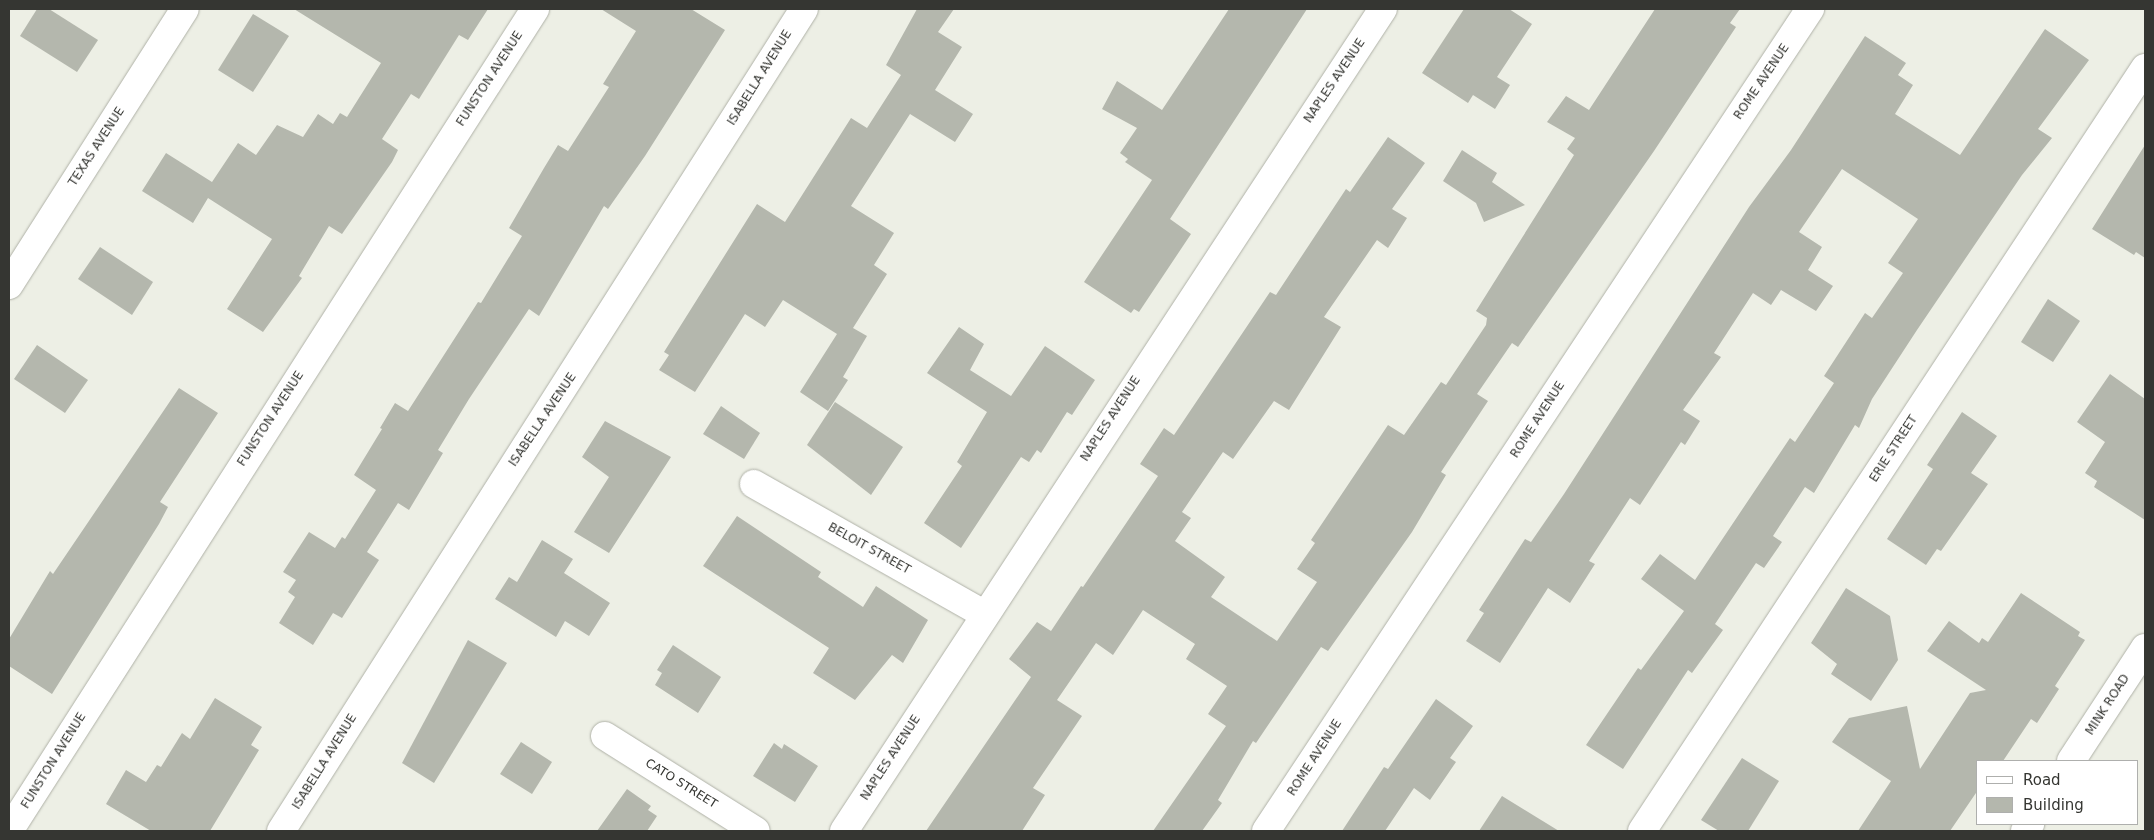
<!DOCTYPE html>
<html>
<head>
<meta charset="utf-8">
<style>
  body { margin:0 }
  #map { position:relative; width:2154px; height:840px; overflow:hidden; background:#edefe5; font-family:"DejaVu Sans",sans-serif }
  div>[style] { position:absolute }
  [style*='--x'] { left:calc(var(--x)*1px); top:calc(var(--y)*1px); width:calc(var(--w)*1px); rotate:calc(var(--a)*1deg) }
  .building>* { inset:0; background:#b4b7ad }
  .roads { filter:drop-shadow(0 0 1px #afb1a7) drop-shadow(0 0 1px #afb1a7) }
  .minor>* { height:28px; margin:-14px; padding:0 14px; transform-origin:14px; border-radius:14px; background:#fff }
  span { translate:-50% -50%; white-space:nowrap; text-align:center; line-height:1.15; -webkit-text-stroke:4px #fff; paint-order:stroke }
  .street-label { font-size:12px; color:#353632 }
  .frame { position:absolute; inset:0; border:10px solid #353632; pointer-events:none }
  .legend { position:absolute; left:1976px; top:760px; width:162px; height:65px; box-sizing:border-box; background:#fff; border:1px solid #aeafad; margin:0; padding:6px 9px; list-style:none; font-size:15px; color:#353632 }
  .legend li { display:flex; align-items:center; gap:10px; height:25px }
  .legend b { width:25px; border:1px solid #aeafad }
</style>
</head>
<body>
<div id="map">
  <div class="building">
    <i style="clip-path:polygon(37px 9px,49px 9px,98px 40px,77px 72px,20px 36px)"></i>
    <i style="clip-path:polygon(294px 9px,488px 9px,468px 40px,459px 35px,419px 99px,411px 94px,382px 139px,398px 150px,392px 162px,342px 234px,329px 226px,299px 276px,302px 278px,263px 332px,227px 309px,272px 239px,208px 198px,193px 223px,142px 191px,166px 153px,212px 182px,238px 143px,256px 155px,277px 125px,303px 137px,318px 114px,333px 124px,340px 113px,347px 117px,381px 63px)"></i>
    <i style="clip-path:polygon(601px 9px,691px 9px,725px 30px,645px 156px,608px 209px,604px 206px,539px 316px,529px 309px,469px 399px,438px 450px,443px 453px,409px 510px,398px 503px,367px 552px,379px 560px,342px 618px,333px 613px,313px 645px,279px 623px,295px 597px,288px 592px,296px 580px,283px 572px,309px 532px,335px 548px,342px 537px,345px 539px,376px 490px,354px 475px,382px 429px,380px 428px,395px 403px,408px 411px,478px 302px,481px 303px,522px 236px,509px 228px,544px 168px,558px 145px,568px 151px,609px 87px,603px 84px,636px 31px)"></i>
    <i style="clip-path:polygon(917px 9px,954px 9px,938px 32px,962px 47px,935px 90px,973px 114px,955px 142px,910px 114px,851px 206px,894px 233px,874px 265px,887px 274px,853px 328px,867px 336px,843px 377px,848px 380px,828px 411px,800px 392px,837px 334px,783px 300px,765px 327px,745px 314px,695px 392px,659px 370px,669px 355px,664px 352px,757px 204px,785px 222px,851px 118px,867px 128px,901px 75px,886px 65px)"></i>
    <i style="clip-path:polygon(1229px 9px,1307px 9px,1170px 219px,1191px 234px,1139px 312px,1134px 309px,1131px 313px,1084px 282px,1152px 180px,1125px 162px,1128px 159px,1120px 153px,1137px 128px,1102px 109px,1117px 81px,1162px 110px)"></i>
    <i style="clip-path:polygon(1464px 9px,1509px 9px,1532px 24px,1497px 77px,1510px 85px,1495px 109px,1473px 95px,1468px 103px,1422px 73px)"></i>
    <i style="clip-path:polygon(1655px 9px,1740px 9px,1730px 23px,1736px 27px,1654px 151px,1518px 347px,1512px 343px,1477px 394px,1488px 401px,1441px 472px,1446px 475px,1412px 532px,1328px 651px,1321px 647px,1256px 743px,1253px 741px,1218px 800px,1222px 803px,1202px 831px,1153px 831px,1226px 726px,1208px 714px,1227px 686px,1186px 659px,1195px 644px,1143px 610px,1113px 655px,1096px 643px,1057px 700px,1082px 716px,1033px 788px,1045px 795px,1022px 831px,926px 831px,1031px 677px,1009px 659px,1037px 622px,1051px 631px,1081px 586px,1083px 587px,1158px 476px,1140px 464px,1164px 428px,1174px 435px,1270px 292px,1276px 295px,1346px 189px,1350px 192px,1388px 137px,1425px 163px,1392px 209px,1407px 218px,1388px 248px,1377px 240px,1324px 317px,1341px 327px,1289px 410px,1274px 401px,1233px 459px,1223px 452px,1182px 512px,1191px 518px,1175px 541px,1225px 577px,1211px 597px,1277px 641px,1317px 582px,1297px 569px,1315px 543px,1311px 540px,1388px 425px,1404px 435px,1441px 382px,1446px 385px,1486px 325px,1487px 318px,1476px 311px,1574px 155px,1567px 149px,1575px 138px,1547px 122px,1566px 96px,1589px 110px)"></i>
    <i style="clip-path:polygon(253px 14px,289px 36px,253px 92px,218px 70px)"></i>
    <i style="clip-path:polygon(2045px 29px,2089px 60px,2038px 129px,2052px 138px,2022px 175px,1917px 330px,1872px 399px,1859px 428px,1855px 425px,1814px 493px,1805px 487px,1773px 536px,1782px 542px,1764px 568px,1756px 563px,1715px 624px,1723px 630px,1692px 673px,1688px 670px,1623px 769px,1586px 745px,1638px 668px,1641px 670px,1684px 611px,1641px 579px,1660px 554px,1695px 580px,1790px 438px,1795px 442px,1834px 383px,1824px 376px,1865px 313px,1872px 318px,1903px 273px,1888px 263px,1918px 219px,1842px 169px,1799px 232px,1822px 247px,1808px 270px,1833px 286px,1816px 311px,1781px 290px,1771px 305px,1753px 293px,1714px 353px,1721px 357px,1683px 410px,1700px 421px,1685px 445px,1681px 442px,1640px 505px,1630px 498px,1589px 561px,1595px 564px,1570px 603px,1548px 588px,1500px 663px,1466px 641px,1484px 613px,1479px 610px,1525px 539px,1531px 542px,1564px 494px,1749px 207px,1791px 150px,1865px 36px,1906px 63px,1898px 75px,1913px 85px,1895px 114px,1960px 155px)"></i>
    <i style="clip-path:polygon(2145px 145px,2145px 258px,2136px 252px,2134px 255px,2092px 229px)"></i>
    <i style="clip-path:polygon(1462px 150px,1497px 173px,1492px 182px,1525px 205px,1484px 222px,1476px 203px,1443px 181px)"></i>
    <i style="clip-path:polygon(100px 247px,153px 282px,132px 315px,78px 279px)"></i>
    <i style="clip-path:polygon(2048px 299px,2080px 321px,2053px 362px,2021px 342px)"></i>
    <i style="clip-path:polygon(959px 327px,984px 344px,970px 370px,1011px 396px,1045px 346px,1095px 380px,1072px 415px,1067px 412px,1041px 453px,1037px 450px,1029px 462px,1021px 457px,961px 548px,924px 523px,962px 466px,957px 462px,987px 412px,927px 373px)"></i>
    <i style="clip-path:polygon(37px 345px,88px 380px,65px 413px,14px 379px)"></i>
    <i style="clip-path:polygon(2110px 374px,2145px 399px,2145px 520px,2094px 487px,2097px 481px,2085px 473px,2105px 442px,2077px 422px)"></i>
    <i style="clip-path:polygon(179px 388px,218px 413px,160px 502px,168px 507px,159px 524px,52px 694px,9px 666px,9px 639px,50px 571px,53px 574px)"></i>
    <i style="clip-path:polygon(835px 402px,903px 447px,871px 495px,807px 445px)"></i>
    <i style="clip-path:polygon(721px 406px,760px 433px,744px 459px,703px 434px)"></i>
    <i style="clip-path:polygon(1962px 412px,1997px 436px,1971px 473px,1988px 484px,1941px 551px,1937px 549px,1926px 565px,1887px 539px,1933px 469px,1927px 465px)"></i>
    <i style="clip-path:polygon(605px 421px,671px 457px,609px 553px,574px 532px,609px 477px,582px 457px)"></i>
    <i style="clip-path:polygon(737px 516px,821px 572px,818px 577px,863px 607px,876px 586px,928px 620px,903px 663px,892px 655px,855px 700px,813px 673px,829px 648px,703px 566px)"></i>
    <i style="clip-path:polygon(542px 540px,573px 559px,564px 573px,610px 603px,589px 636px,565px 621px,556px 637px,495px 599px,509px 577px,517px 582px)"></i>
    <i style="clip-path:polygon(1846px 588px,1890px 616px,1898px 660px,1871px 701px,1831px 674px,1837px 664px,1811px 643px)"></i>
    <i style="clip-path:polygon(2021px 593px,2080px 632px,2078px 636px,2085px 640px,2055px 686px,2059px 689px,2037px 723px,2031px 719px,2003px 761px,1978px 761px,1978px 790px,1950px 831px,1858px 831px,1891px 781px,1832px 742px,1849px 718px,1907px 706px,1920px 769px,1970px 693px,1986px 690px,1927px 651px,1949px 621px,1979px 643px,1982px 638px,1988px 642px)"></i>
    <i style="clip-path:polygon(468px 640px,507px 663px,434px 783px,402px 763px)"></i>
    <i style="clip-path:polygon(673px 645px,721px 677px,698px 713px,655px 685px,662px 673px,657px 670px)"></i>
    <i style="clip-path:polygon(215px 698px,262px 727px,251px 745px,259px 750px,210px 831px,151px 831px,106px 804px,126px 770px,146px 782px,157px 765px,161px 767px,182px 733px,190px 739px)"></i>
    <i style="clip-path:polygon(1436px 699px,1473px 726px,1450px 758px,1456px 762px,1430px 800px,1414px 788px,1385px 831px,1342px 831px,1384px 767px,1388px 769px)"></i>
    <i style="clip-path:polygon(521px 742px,552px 762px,532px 794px,500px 774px)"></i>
    <i style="clip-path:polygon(774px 743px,782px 749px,784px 744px,818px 766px,795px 802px,753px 776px)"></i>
    <i style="clip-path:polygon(1742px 758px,1779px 781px,1748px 831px,1719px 831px,1701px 820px)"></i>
    <i style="clip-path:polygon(627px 789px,651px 806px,648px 810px,657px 816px,647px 831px,597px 831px)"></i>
    <i style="clip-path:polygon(1502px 796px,1559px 831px,1479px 831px)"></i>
  </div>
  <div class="roads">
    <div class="minor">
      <i style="--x:9;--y:285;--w:327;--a:-57.5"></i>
      <i style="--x:754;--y:484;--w:264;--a:29.5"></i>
      <i style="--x:605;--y:736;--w:178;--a:32.2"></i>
      <i style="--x:2071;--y:761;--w:135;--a:-56.8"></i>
      <i style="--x:9;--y:831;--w:976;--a:-57.38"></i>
      <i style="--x:281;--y:831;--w:974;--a:-57.53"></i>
      <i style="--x:844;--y:831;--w:983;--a:-56.75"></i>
      <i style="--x:1266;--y:831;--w:986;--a:-56.5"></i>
      <i style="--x:1642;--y:831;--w:914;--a:-56.61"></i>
      <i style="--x:2025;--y:831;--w:9;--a:-54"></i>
    </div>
  </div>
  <div class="street-label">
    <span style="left:760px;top:78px;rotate:-58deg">ISABELLA AVENUE</span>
    <span style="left:490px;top:79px;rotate:-57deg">FUNSTON AVENUE</span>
    <span style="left:1335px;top:81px;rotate:-56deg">NAPLES AVENUE</span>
    <span style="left:1762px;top:82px;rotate:-56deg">ROME AVENUE</span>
    <span style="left:97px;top:147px;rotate:-57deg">TEXAS AVENUE</span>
    <span style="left:271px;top:419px;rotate:-57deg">FUNSTON AVENUE</span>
    <span style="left:1111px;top:419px;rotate:-57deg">NAPLES AVENUE</span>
    <span style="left:543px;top:420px;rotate:-56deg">ISABELLA AVENUE</span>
    <span style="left:1538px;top:420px;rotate:-57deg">ROME AVENUE</span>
    <span style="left:1894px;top:449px;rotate:-57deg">ERIE STREET</span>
    <span style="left:869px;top:549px;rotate:29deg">BELOIT STREET</span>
    <span style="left:2108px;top:705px;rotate:-57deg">MINK ROAD</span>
    <span style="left:891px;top:758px;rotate:-57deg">NAPLES AVENUE</span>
    <span style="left:1315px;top:758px;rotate:-57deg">ROME AVENUE</span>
    <span style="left:54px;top:761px;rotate:-58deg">FUNSTON AVENUE</span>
    <span style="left:325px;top:762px;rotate:-58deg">ISABELLA AVENUE</span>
    <span style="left:681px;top:784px;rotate:32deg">CATO STREET</span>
  </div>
  <div class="frame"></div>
  <ul class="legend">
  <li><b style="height:6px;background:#fff"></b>Road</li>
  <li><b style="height:14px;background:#b4b7ad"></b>Building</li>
  </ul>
</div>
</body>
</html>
